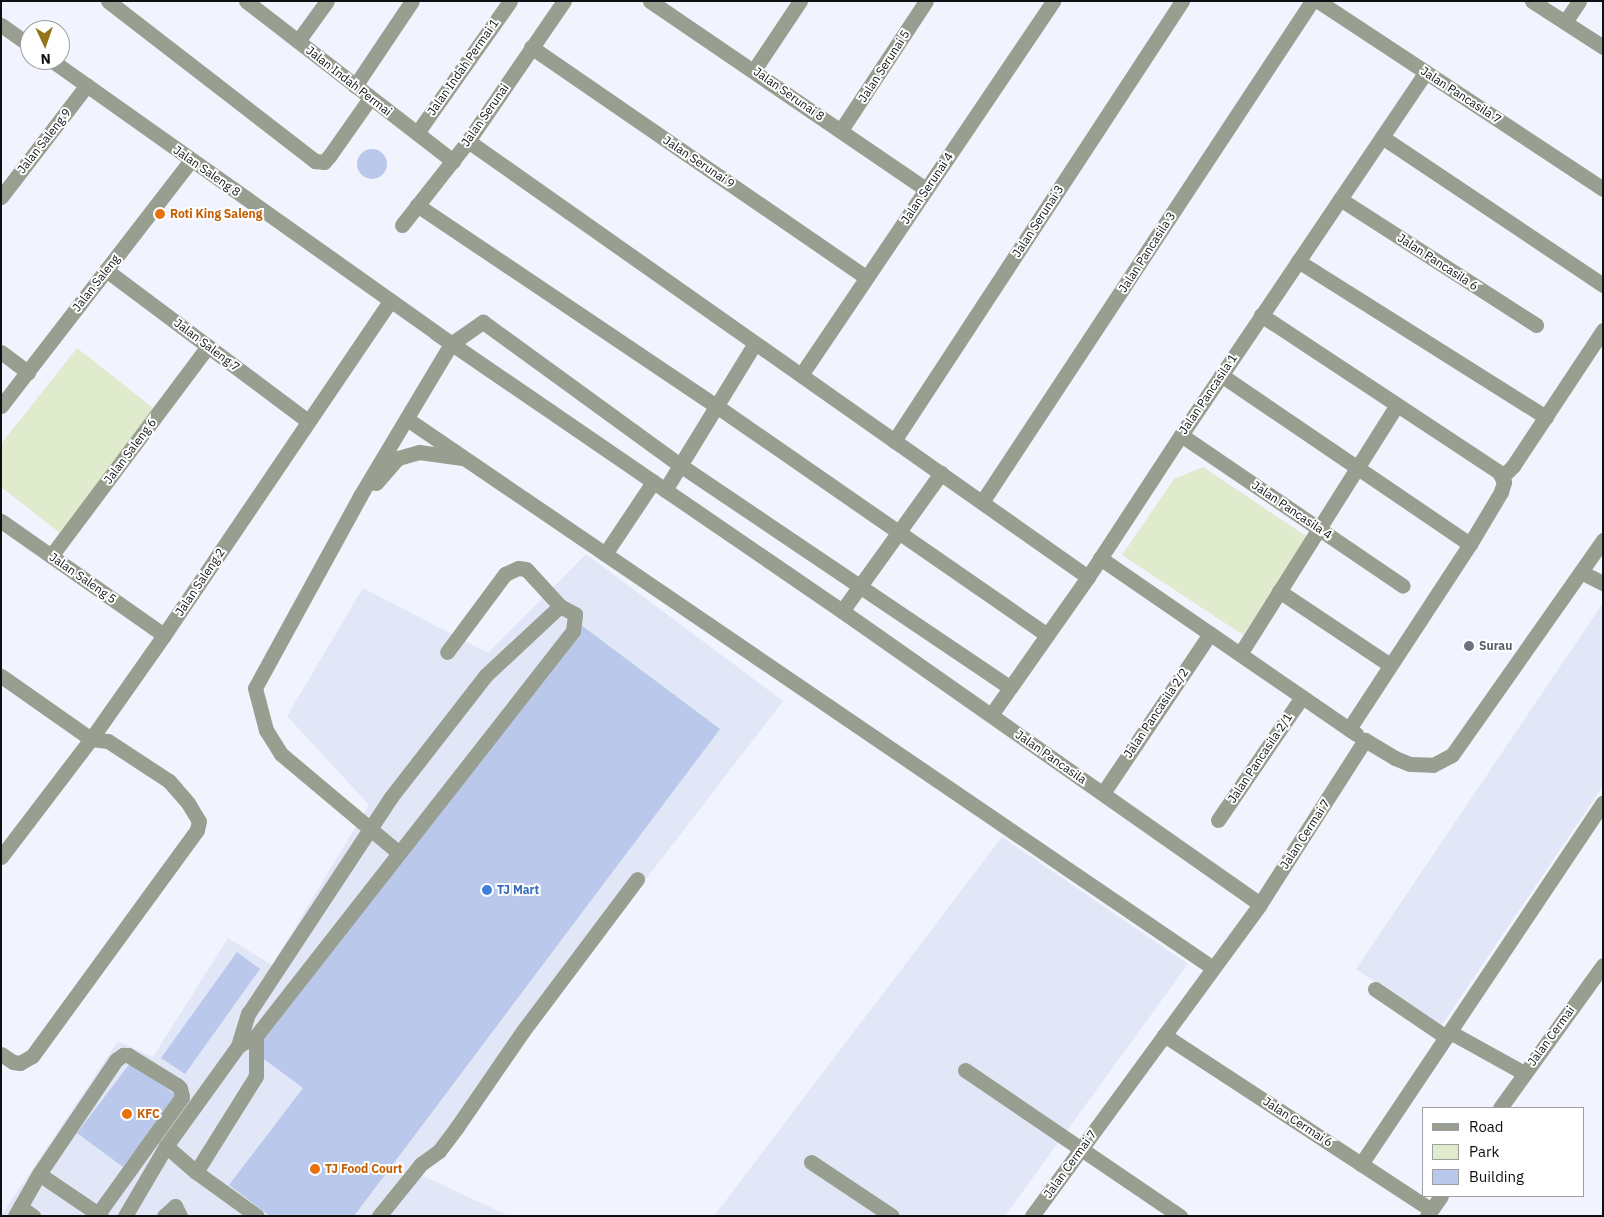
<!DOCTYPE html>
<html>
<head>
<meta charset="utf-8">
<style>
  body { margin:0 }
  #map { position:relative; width:1604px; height:1217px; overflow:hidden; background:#f1f4fe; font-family:"IBM Plex Sans",sans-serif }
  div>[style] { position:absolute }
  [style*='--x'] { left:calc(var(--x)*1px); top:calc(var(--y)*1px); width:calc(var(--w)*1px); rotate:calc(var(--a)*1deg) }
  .built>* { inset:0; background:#e1e7f7 }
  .green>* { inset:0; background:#e0eacd }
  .building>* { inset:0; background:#bac8ec }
  .round { border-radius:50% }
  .minor>* { height:15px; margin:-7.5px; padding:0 7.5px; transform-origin:7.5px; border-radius:7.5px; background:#989f90 }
  .dots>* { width:14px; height:14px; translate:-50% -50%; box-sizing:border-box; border:2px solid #fff; border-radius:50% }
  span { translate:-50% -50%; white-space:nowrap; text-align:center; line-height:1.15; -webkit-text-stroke:4px #fff; paint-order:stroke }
  .street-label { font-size:12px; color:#0f1014 }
  .food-label { font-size:12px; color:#c56008; font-weight:700 }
  .left { translate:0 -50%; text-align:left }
  .worship-label { font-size:12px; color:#5b616d; font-weight:700 }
  .shop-label { font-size:12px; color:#366cbe; font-weight:700 }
  .frame { position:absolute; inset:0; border:2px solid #0f1014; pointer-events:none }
  .legend { position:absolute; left:1422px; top:1107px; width:162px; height:90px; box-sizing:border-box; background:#fff; border:1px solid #9f9fa1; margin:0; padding:6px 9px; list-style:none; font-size:15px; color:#0f1014 }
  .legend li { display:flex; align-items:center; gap:10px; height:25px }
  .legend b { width:25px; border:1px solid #9f9fa1 }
  .north { position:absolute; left:20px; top:20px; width:50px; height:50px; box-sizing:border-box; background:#fff; border:1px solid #9f9fa1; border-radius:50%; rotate:177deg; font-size:14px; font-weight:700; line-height:20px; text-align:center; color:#0f1014 }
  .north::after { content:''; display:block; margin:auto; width:18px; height:22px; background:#94741b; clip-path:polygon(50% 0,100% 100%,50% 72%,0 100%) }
</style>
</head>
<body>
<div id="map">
  <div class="built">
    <i style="clip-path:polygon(586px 554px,783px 701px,419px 1174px,509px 1216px,1px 1216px,118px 1041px,153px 1057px,228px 938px,272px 965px,369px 805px,287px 716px,363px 588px,488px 653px)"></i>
    <i style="clip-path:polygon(1603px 603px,1603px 786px,1441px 1026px,1356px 969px)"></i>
    <i style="clip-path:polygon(1002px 837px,1188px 964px,1005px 1216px,714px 1216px)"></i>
  </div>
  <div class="green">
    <i style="clip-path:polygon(77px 348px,157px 411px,60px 533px,1px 487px,1px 444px)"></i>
    <i style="clip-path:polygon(1203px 467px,1309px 538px,1243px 635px,1122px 555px,1174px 479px)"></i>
  </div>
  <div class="building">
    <i class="round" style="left:357px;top:149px;width:30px;height:30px"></i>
    <i style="clip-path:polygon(577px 622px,720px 729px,354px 1216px,270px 1216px,229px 1185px,303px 1088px,253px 1051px)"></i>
    <i style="clip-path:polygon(237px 952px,260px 969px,185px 1074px,161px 1058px)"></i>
    <i style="clip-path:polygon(131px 1062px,177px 1096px,123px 1167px,77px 1133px)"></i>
  </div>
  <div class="minor">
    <i style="--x:108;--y:1;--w:262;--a:37.7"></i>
    <i style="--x:315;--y:161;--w:9;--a:6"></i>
    <i style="--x:324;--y:162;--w:9;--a:-49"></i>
    <i style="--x:330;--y:155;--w:70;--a:-54.9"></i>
    <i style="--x:246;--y:1;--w:262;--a:37.7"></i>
    <i style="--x:650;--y:1;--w:334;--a:34.3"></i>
    <i style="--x:1318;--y:1;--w:341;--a:33.4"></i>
    <i style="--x:1532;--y:1;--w:85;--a:32.9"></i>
    <i style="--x:1565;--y:22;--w:25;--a:-56"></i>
    <i style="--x:1;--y:25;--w:35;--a:35"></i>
    <i style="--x:298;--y:41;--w:49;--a:-54.1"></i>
    <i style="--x:531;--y:47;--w:406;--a:34.5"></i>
    <i style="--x:51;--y:60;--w:472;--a:35.3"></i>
    <i style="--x:436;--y:333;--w:492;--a:34.4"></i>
    <i style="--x:842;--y:611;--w:510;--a:35.03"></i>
    <i style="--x:754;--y:70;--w:83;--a:-56.3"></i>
    <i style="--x:355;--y:86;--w:102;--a:-56.2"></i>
    <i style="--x:841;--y:130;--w:154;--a:-56.6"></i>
    <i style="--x:417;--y:133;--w:161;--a:-54.8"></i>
    <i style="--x:1382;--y:137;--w:266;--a:33.8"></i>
    <i style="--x:468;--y:141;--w:758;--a:35.12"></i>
    <i style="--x:1;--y:197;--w:141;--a:-52.5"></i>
    <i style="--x:1340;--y:199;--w:233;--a:32.7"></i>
    <i style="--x:417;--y:205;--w:359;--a:33.9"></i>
    <i style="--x:715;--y:405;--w:404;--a:34.7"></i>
    <i style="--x:402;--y:225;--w:107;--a:-51.8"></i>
    <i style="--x:468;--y:141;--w:170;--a:-55.6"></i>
    <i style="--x:1298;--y:261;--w:293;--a:32.2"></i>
    <i style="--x:106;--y:270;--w:252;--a:36.8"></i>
    <i style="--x:1261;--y:315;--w:285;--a:33.4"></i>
    <i style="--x:1499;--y:472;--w:11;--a:63"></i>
    <i style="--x:1504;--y:482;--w:10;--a:107"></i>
    <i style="--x:1501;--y:492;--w:61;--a:120.8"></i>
    <i style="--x:1470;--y:544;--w:221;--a:123.2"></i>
    <i style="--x:1;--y:352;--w:34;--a:37"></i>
    <i style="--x:801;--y:375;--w:451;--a:-56"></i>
    <i style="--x:1221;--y:375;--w:301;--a:34.2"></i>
    <i style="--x:1;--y:406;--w:311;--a:-52.3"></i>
    <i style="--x:407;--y:419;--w:975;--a:34.26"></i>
    <i style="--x:1181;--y:435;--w:268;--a:34.2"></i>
    <i style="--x:894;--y:441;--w:526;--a:-56.79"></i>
    <i style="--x:1502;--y:477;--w:16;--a:-45"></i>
    <i style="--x:1513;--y:466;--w:163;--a:-56.5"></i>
    <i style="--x:376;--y:483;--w:33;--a:-49"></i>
    <i style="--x:398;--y:458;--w:22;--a:-16"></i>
    <i style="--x:419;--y:452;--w:42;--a:8.1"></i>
    <i style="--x:665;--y:490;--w:172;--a:-58.5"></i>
    <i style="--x:982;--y:502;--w:600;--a:-56.63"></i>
    <i style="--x:1;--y:521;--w:199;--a:35"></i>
    <i style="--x:605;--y:554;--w:87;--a:-56.3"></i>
    <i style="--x:51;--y:556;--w:262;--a:-53.2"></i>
    <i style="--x:1100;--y:558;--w:311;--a:34.5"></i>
    <i style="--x:1581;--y:572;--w:25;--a:27"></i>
    <i style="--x:1279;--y:591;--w:133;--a:33.7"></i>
    <i style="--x:842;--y:611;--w:170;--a:-54.3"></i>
    <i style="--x:1240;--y:654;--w:294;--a:-57.8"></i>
    <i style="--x:1;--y:676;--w:110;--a:35"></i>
    <i style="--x:91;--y:739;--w:17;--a:7"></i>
    <i style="--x:108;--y:741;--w:73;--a:33.3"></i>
    <i style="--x:169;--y:781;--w:29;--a:49"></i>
    <i style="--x:188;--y:803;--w:21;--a:59"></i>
    <i style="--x:199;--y:821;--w:9;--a:103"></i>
    <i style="--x:197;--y:830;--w:280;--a:126.1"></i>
    <i style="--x:32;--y:1056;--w:14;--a:150"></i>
    <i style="--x:20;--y:1063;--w:7;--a:-172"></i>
    <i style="--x:13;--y:1062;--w:14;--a:-146"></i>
    <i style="--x:991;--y:715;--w:169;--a:-54.9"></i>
    <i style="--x:1088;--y:577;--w:170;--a:-56.8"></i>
    <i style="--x:1181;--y:435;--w:438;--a:-56"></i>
    <i style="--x:1103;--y:793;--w:192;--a:-56.1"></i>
    <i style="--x:1218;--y:820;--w:149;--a:-55.7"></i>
    <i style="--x:399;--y:853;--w:154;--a:-140"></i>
    <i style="--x:281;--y:754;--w:28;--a:-122"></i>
    <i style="--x:266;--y:730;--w:43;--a:-104.7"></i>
    <i style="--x:255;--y:688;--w:219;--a:-61.3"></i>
    <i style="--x:360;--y:496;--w:177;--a:-59.1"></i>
    <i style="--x:451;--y:344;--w:39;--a:-35"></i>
    <i style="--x:483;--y:322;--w:243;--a:36"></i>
    <i style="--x:680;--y:465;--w:398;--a:34"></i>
    <i style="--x:1;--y:857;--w:148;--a:-52.7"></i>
    <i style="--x:91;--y:739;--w:127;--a:-54.9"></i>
    <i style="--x:164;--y:635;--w:403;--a:-55.9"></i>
    <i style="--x:1375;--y:989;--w:86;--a:34.1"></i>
    <i style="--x:1450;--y:1032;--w:85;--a:29"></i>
    <i style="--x:1164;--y:1035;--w:319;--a:33.2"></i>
    <i style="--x:238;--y:1046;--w:21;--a:-29"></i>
    <i style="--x:256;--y:1036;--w:514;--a:-51.95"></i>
    <i style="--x:573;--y:631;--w:17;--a:-83"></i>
    <i style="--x:575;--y:614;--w:17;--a:-152"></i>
    <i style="--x:560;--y:606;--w:50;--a:-132.6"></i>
    <i style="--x:526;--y:569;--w:8;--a:-173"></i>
    <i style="--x:518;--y:568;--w:14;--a:155"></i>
    <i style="--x:505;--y:574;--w:97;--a:126.6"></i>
    <i style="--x:965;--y:1070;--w:260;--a:34.2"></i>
    <i style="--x:1500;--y:1108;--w:176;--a:-54.2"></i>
    <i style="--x:166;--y:1146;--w:40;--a:41"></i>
    <i style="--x:196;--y:1172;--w:75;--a:35.8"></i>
    <i style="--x:811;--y:1162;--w:97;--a:33.7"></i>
    <i style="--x:1361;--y:1164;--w:435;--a:-56.2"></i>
    <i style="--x:196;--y:1172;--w:113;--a:-58"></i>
    <i style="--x:256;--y:1076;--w:40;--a:-90"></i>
    <i style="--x:39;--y:1174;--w:75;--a:34.1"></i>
    <i style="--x:20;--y:1207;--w:16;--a:35"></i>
    <i style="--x:15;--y:1216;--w:48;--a:-60.3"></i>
    <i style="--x:39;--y:1174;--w:138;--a:-56"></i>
    <i style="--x:116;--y:1060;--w:9;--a:-36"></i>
    <i style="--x:123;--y:1055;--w:5;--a:0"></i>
    <i style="--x:128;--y:1055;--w:57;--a:31.5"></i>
    <i style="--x:177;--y:1085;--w:4;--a:45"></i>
    <i style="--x:180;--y:1088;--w:9;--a:77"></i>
    <i style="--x:182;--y:1097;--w:144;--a:125.7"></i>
    <i style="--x:125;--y:1216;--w:81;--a:-59.6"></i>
    <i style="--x:166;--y:1146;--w:123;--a:-54.2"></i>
    <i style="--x:238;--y:1046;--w:34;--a:-73"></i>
    <i style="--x:248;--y:1014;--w:260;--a:-56.6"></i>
    <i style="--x:391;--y:797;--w:155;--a:-52.1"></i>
    <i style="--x:486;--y:675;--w:101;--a:-43"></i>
    <i style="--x:164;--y:1216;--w:15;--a:-42"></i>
    <i style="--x:175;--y:1206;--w:11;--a:63"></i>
    <i style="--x:379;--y:1216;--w:67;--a:-51.1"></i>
    <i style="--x:421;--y:1164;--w:22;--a:-36"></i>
    <i style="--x:439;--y:1151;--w:30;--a:-53"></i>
    <i style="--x:457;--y:1127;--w:116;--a:-55.5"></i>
    <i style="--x:523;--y:1031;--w:190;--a:-53.1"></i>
    <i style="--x:1032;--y:1216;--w:386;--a:-53.8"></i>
    <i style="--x:1260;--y:904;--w:195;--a:-57.4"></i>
    <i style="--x:1365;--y:740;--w:35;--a:31"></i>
    <i style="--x:1395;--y:758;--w:16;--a:22"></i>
    <i style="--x:1410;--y:764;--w:23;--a:2"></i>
    <i style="--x:1433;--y:765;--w:21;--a:-28"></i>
    <i style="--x:1452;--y:755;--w:263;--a:-54.9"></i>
    <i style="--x:1427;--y:1216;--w:24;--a:-55"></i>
  </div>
  <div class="dots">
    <i style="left:160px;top:214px;background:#e8710a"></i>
    <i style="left:1469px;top:646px;background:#6b7280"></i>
    <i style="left:487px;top:890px;background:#3f7fe0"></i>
    <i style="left:127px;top:1114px;background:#e8710a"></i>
    <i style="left:315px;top:1169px;background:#e8710a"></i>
  </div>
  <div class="street-label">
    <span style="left:884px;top:66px;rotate:-57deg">Jalan Serunai 5</span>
    <span style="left:463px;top:67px;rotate:-55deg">Jalan Indah Permai 1</span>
    <span style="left:349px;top:81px;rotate:38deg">Jalan Indah Permai</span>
    <span style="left:789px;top:94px;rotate:35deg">Jalan Serunai 8</span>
    <span style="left:1461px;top:95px;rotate:33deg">Jalan Pancasila 7</span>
    <span style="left:485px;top:115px;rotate:-55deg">Jalan Serunai</span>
    <span style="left:44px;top:141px;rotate:-52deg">Jalan Saleng 9</span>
    <span style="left:699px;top:162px;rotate:34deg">Jalan Serunai 9</span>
    <span style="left:207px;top:171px;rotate:35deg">Jalan Saleng 8</span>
    <span style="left:927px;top:188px;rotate:-56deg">Jalan Serunai 4</span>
    <span style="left:1038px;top:221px;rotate:-57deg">Jalan Serunai 3</span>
    <span style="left:1147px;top:252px;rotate:-57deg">Jalan Pancasila 3</span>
    <span style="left:1438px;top:262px;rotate:33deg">Jalan Pancasila 6</span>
    <span style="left:96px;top:283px;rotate:-52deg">Jalan Saleng</span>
    <span style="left:207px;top:345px;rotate:37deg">Jalan Saleng 7</span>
    <span style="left:1208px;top:394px;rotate:-56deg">Jalan Pancasila 1</span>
    <span style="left:130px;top:451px;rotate:-53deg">Jalan Saleng 6</span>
    <span style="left:1292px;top:510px;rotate:34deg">Jalan Pancasila 4</span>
    <span style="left:83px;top:578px;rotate:35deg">Jalan Saleng 5</span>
    <span style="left:200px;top:582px;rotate:-56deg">Jalan Saleng 2</span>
    <span style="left:1156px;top:713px;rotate:-56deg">Jalan Pancasila 2/2</span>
    <span style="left:1051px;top:757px;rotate:35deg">Jalan Pancasila</span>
    <span style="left:1260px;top:758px;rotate:-56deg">Jalan Pancasila 2/1</span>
    <span style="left:1305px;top:834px;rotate:-57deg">Jalan Cermai 7</span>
    <span style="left:1551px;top:1036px;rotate:-54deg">Jalan Cermai</span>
    <span style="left:1298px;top:1122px;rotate:33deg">Jalan Cermai 6</span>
    <span style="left:1070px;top:1164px;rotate:-54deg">Jalan Cermai 7</span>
  </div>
  <div class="food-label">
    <span class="left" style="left:170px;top:214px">Roti King Saleng</span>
    <span class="left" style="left:137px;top:1114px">KFC</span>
    <span class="left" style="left:325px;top:1169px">TJ Food Court</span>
  </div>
  <div class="worship-label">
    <span class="left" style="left:1479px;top:646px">Surau</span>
  </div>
  <div class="shop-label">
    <span class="left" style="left:497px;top:890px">TJ Mart</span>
  </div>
  <div class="frame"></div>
  <ul class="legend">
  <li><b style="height:6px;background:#989f90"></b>Road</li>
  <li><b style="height:14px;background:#e0eacd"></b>Park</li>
  <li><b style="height:14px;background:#bac8ec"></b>Building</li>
  </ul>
  <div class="north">N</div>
</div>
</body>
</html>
